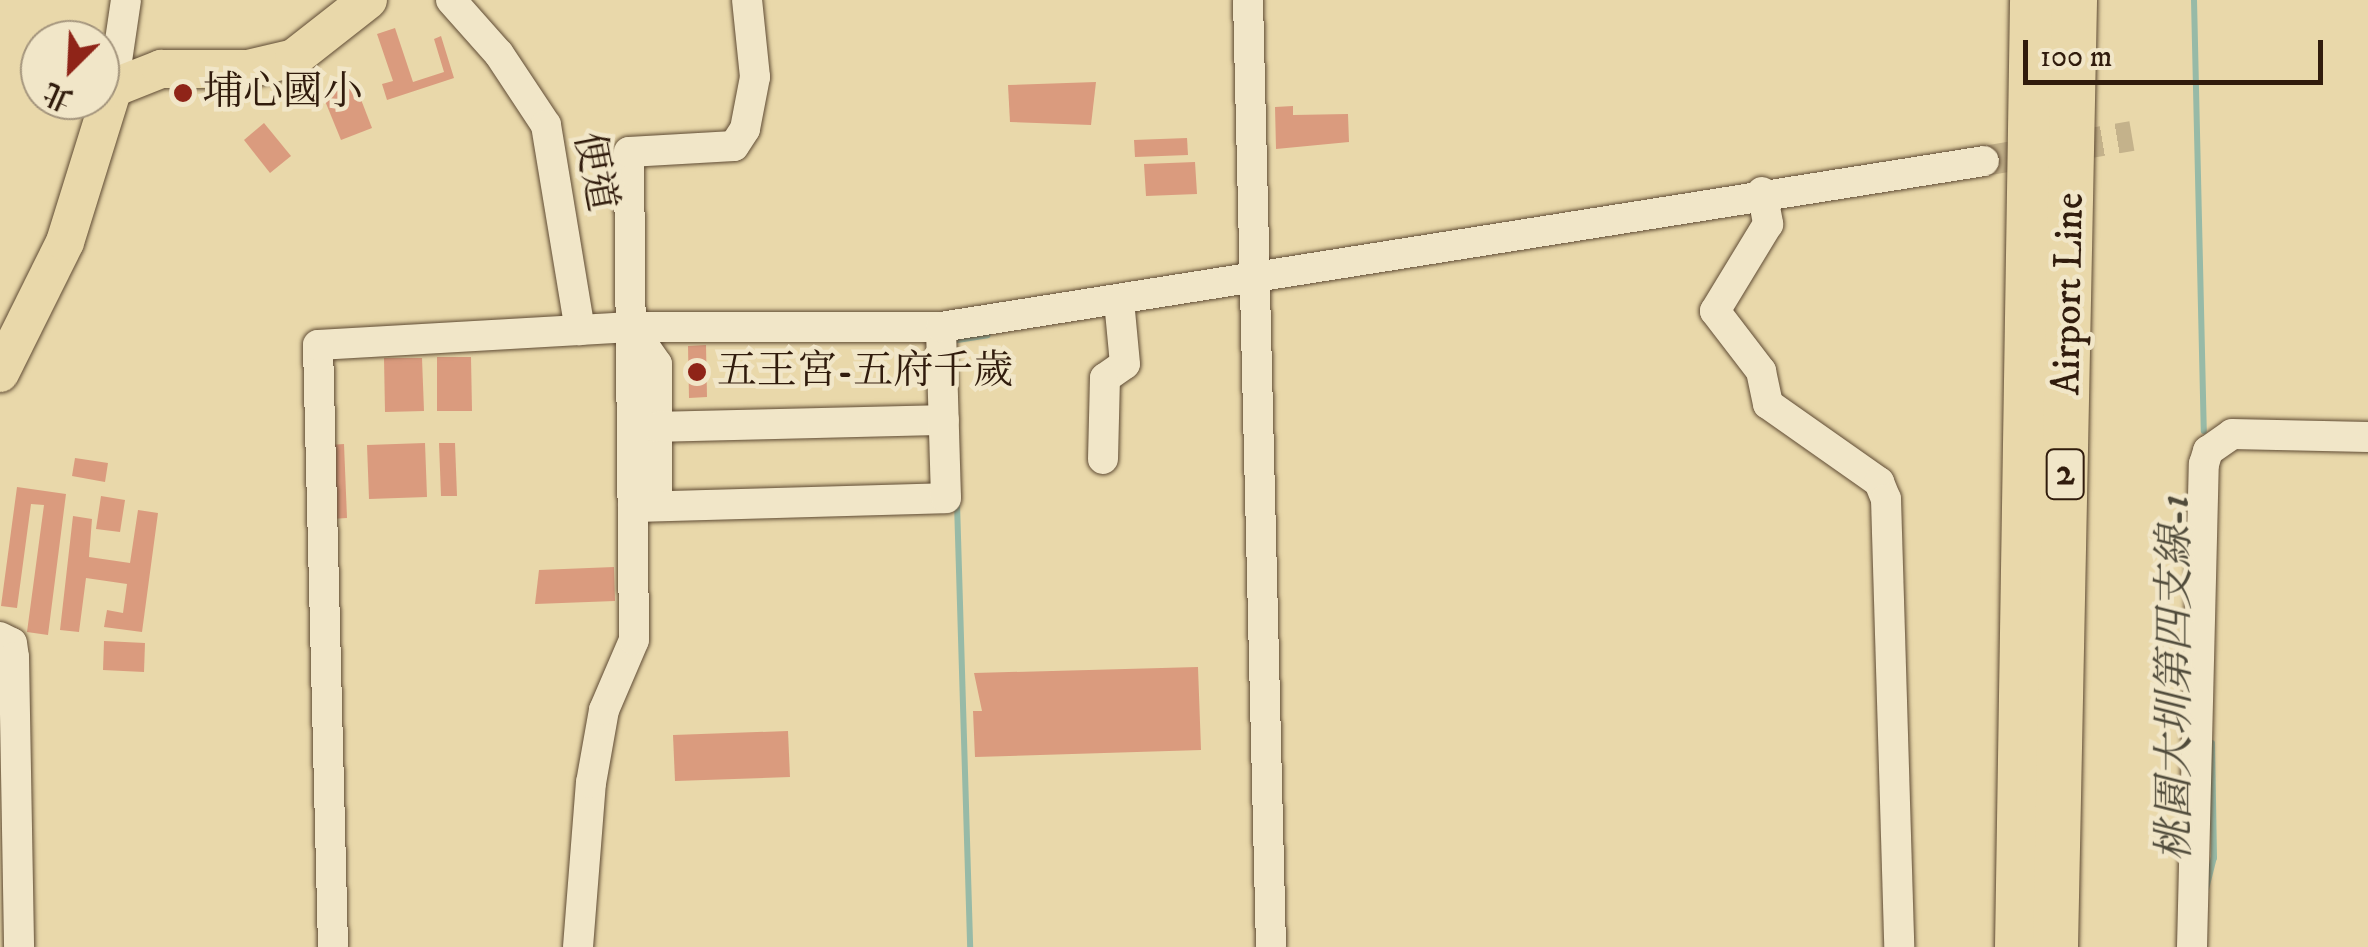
<!DOCTYPE html>
<html>
<head>
<meta charset="utf-8">
<style>
  body { margin:0 }
  #map { position:relative; width:2368px; height:947px; overflow:hidden; background:#e9d8aa; font-family:"IM FELL DW Pica","Noto Serif TC",serif }
  div>[style] { position:absolute }
  [style*='--x'] { left:calc(var(--x)*1px); top:calc(var(--y)*1px); width:calc(var(--w)*1px); rotate:calc(var(--a)*1deg) }
  .stream>* { height:6px; margin:-3px; padding:0 3px; transform-origin:3px; border-radius:3px; background:#97baa7 }
  .building>* { inset:0; background:#da9b7e }
  .minor-tunnel>* { height:30px; margin-top:-15px; transform-origin:0; background:repeating-linear-gradient(90deg,#c4b28b 0 30px,transparent 0 45px) }
  .roads { filter:drop-shadow(0 0 2px #5f4b34) drop-shadow(0 0 2px #5f4b34) }
  .minor>* { height:30px; margin:-15px; padding:0 15px; transform-origin:15px; border-radius:15px; background:#f1e6c8 }
  .major>* { height:38px; margin:-19px; padding:0 19px; transform-origin:19px; border-radius:19px; background:#e9d8aa }
  .highway>* { height:45px; margin:-22.5px; padding:0 22.5px; transform-origin:22.5px; border-radius:22.5px; background:#e9d8aa }
  .dots>* { width:28px; height:28px; translate:-50% -50%; box-sizing:border-box; border:5px solid #f1e6c8; border-radius:50% }
  span { translate:-50% -50%; white-space:nowrap; text-align:center; line-height:1.15; -webkit-text-stroke:9px #f1e6c8; paint-order:stroke }
  .shield-label span { padding:2px 8px; background:#f1e6c8; border:2px solid; border-radius:8px; -webkit-text-stroke-width:0 }
  .shield-label { font-size:38px; color:#311c0d; font-weight:700 }
  .poi-label { font-size:40px; color:#311c0d }
  .left { translate:0 -50%; text-align:left }
  .street-label { font-size:40px; color:#311c0d }
  .water-label { font-size:42px; color:#504b3b; font-style:italic }
  .north { position:absolute; left:20px; top:20px; width:100px; height:100px; box-sizing:border-box; background:#f1e6c8; border:2px solid #a4957d; border-radius:50%; rotate:204deg; font-size:28px; font-weight:700; line-height:40px; text-align:center; color:#311c0d }
  .north::after { content:''; display:block; margin:auto; width:35px; height:45px; background:#8f2418; clip-path:polygon(50% 0,100% 100%,50% 72%,0 100%) }
  .scale { position:absolute; left:2023px; top:40px; width:300px; height:45px; box-sizing:border-box; border:5px solid #311c0d; border-top:0; padding-left:12px; font-size:30px; line-height:35px; white-space:nowrap; color:#311c0d; -webkit-text-stroke:8px #f1e6c8; paint-order:stroke }
</style>
</head>
<body>
<div id="map">
  <div class="stream">
    <i style="--x:2194;--y:0;--w:431;--a:88.7"></i>
    <i style="--x:951;--y:341;--w:37;--a:-9"></i>
    <i style="--x:957;--y:503;--w:444;--a:88.3"></i>
    <i style="--x:2206;--y:889;--w:32;--a:-76"></i>
    <i style="--x:2214;--y:858;--w:115;--a:-91"></i>
  </div>
  <div class="building">
    <i style="clip-path:polygon(395px 28px,413px 82px,444px 72px,434px 39px,441px 36px,454px 78px,387px 100px,382px 84px,393px 81px,377px 34px)"></i>
    <i style="clip-path:polygon(1096px 82px,1091px 125px,1010px 122px,1008px 85px)"></i>
    <i style="clip-path:polygon(355px 84px,372px 128px,341px 140px,323px 96px)"></i>
    <i style="clip-path:polygon(1293px 106px,1293px 115px,1348px 114px,1349px 142px,1276px 149px,1275px 107px)"></i>
    <i style="clip-path:polygon(264px 123px,291px 156px,270px 173px,244px 140px)"></i>
    <i style="clip-path:polygon(1187px 138px,1188px 155px,1135px 157px,1134px 140px)"></i>
    <i style="clip-path:polygon(1195px 162px,1197px 194px,1146px 196px,1144px 164px)"></i>
    <i style="clip-path:polygon(706px 345px,707px 397px,689px 398px,688px 346px)"></i>
    <i style="clip-path:polygon(437px 357px,471px 357px,472px 411px,437px 411px)"></i>
    <i style="clip-path:polygon(384px 358px,422px 358px,424px 411px,385px 412px)"></i>
    <i style="clip-path:polygon(425px 443px,427px 497px,369px 499px,367px 445px)"></i>
    <i style="clip-path:polygon(439px 443px,455px 443px,457px 496px,441px 496px)"></i>
    <i style="clip-path:polygon(344px 444px,347px 518px,331px 519px,328px 445px)"></i>
    <i style="clip-path:polygon(75px 458px,108px 463px,105px 482px,72px 476px)"></i>
    <i style="clip-path:polygon(17px 487px,66px 494px,48px 635px,27px 632px,44px 505px,31px 504px,17px 608px,1px 606px)"></i>
    <i style="clip-path:polygon(101px 496px,125px 500px,120px 532px,96px 529px)"></i>
    <i style="clip-path:polygon(138px 510px,158px 513px,142px 632px,104px 627px,107px 610px,123px 613px,127px 584px,86px 578px,79px 632px,60px 630px,73px 516px,92px 519px,89px 557px,130px 563px)"></i>
    <i style="clip-path:polygon(614px 567px,615px 601px,535px 604px,539px 570px)"></i>
    <i style="clip-path:polygon(104px 641px,145px 643px,144px 672px,103px 670px)"></i>
    <i style="clip-path:polygon(1198px 667px,1201px 750px,975px 757px,973px 711px,982px 711px,974px 673px)"></i>
    <i style="clip-path:polygon(788px 731px,790px 777px,675px 781px,673px 735px)"></i>
  </div>
  <div class="minor-tunnel">
    <i style="--x:1984;--y:161;--w:150;--a:-9.6"></i>
  </div>
  <div class="roads">
    <div class="minor">
      <i style="--x:451;--y:0;--w:72;--a:48.4"></i>
      <i style="--x:499;--y:54;--w:85;--a:56.5"></i>
      <i style="--x:546;--y:125;--w:208;--a:80.6"></i>
      <i style="--x:1248;--y:0;--w:947;--a:88.61"></i>
      <i style="--x:113;--y:88;--w:89;--a:-81.6"></i>
      <i style="--x:1762;--y:192;--w:33;--a:79"></i>
      <i style="--x:1768;--y:224;--w:102;--a:121.3"></i>
      <i style="--x:1715;--y:311;--w:76;--a:52.5"></i>
      <i style="--x:1761;--y:371;--w:34;--a:78"></i>
      <i style="--x:1768;--y:404;--w:136;--a:35.1"></i>
      <i style="--x:1879;--y:482;--w:18;--a:68"></i>
      <i style="--x:1886;--y:499;--w:448;--a:88.3"></i>
      <i style="--x:631;--y:327;--w:45;--a:54.9"></i>
      <i style="--x:657;--y:364;--w:142;--a:90"></i>
      <i style="--x:657;--y:427;--w:287;--a:-1.4"></i>
      <i style="--x:1103;--y:459;--w:81;--a:-88.6"></i>
      <i style="--x:1105;--y:378;--w:24;--a:-35"></i>
      <i style="--x:1125;--y:364;--w:64;--a:-95.4"></i>
      <i style="--x:633;--y:507;--w:313;--a:-1.6"></i>
      <i style="--x:946;--y:498;--w:171;--a:-91.7"></i>
      <i style="--x:0;--y:637;--w:13;--a:27"></i>
      <i style="--x:12;--y:643;--w:14;--a:82"></i>
      <i style="--x:14;--y:657;--w:290;--a:89"></i>
      <i style="--x:333;--y:947;--w:602;--a:-91.43"></i>
      <i style="--x:318;--y:345;--w:314;--a:-3.3"></i>
      <i style="--x:631;--y:327;--w:310;--a:0"></i>
      <i style="--x:941;--y:327;--w:1056;--a:-9.04"></i>
      <i style="--x:578;--y:947;--w:165;--a:-85.5"></i>
      <i style="--x:591;--y:783;--w:74;--a:-79.9"></i>
      <i style="--x:604;--y:710;--w:76;--a:-66.8"></i>
      <i style="--x:634;--y:640;--w:488;--a:-90.6"></i>
      <i style="--x:629;--y:152;--w:105;--a:-3.3"></i>
      <i style="--x:734;--y:146;--w:20;--a:-57"></i>
      <i style="--x:745;--y:129;--w:53;--a:-79.1"></i>
      <i style="--x:755;--y:77;--w:77;--a:-95.9"></i>
      <i style="--x:2192;--y:947;--w:483;--a:-88.6"></i>
      <i style="--x:2204;--y:464;--w:14;--a:-73"></i>
      <i style="--x:2208;--y:451;--w:29;--a:-35"></i>
      <i style="--x:2232;--y:434;--w:136;--a:1.3"></i>
    </div>
    <div class="major">
      <i style="--x:0;--y:373;--w:146;--a:-63.6"></i>
      <i style="--x:65;--y:242;--w:161;--a:-72.7"></i>
      <i style="--x:113;--y:88;--w:52;--a:-21.6"></i>
      <i style="--x:161;--y:69;--w:87;--a:0"></i>
      <i style="--x:248;--y:69;--w:47;--a:-13.4"></i>
      <i style="--x:294;--y:58;--w:94;--a:-38.1"></i>
    </div>
    <div class="highway">
      <i style="--x:2017;--y:947;--w:947;--a:-89.09"></i>
      <i style="--x:2055;--y:947;--w:947;--a:-88.85"></i>
    </div>
  </div>
  <div class="dots">
    <i style="left:183px;top:93px;background:#8f2418"></i>
    <i style="left:697px;top:372px;background:#8f2418"></i>
  </div>
  <div class="shield-label">
    <span style="left:2065px;top:474px">2</span>
  </div>
  <div class="poi-label">
    <span class="left" style="left:203px;top:93px">埔心國小</span>
    <span class="left" style="left:717px;top:372px">五王宮-五府千歲</span>
  </div>
  <div class="street-label">
    <span style="left:594px;top:172px;rotate:79deg">便道</span>
    <span style="left:2069px;top:294px;rotate:-89deg">Airport Line</span>
  </div>
  <div class="water-label">
    <span style="left:2176px;top:678px;rotate:-90deg">桃園大圳第四支線-1</span>
  </div>
  <div class="north">北</div>
  <div class="scale">100 m</div>
</div>
</body>
</html>
